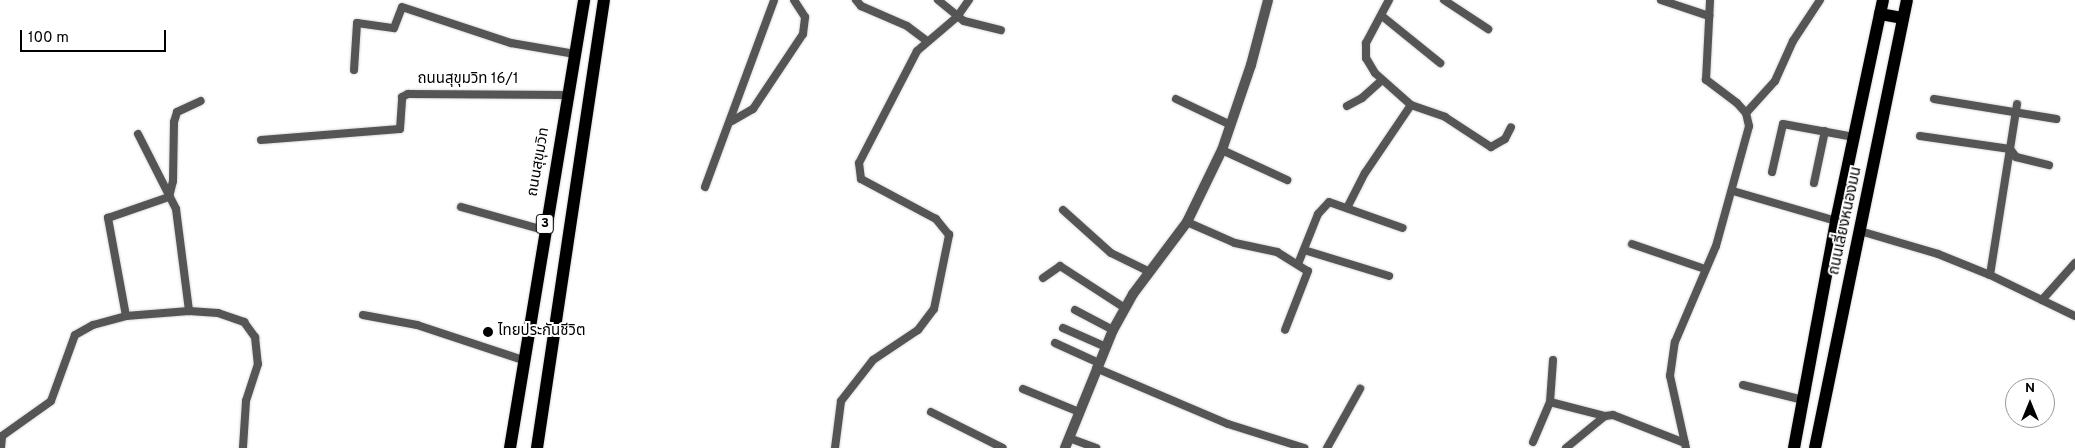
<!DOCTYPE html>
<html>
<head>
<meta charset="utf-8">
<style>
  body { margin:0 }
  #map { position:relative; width:2075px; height:448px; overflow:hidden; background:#fff; font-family:Overpass,"Noto Sans Thai",sans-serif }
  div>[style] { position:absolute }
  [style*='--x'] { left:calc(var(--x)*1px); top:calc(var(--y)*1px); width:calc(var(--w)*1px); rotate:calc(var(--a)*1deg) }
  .roads { filter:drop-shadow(0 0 1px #dbdbdb) drop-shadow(0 0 1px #dbdbdb) }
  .minor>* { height:8px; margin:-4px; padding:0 4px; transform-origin:4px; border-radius:4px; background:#555 }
  .tertiary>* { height:10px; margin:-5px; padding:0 5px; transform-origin:5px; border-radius:5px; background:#555 }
  .primary>* { height:12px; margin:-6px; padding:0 6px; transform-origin:6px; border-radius:6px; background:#000 }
  .trunk>* { height:12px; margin:-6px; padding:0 6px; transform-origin:6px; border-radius:6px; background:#000 }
  .dots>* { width:14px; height:14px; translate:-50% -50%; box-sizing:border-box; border:2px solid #fff; border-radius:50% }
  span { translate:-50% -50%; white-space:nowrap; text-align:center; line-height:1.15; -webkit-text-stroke:4px #fff; paint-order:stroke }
  .shield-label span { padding:1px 4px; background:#fff; border:1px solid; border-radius:4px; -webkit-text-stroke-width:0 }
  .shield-label { font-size:14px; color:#000; font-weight:700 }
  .street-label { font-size:15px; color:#000 }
  .poi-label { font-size:15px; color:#000 }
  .left { translate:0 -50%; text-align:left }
  .north { position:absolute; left:2005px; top:378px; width:50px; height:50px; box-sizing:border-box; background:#fff; border:1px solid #999; border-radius:50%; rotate:0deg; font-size:14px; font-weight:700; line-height:20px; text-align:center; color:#000 }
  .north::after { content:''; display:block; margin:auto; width:18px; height:22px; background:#000; clip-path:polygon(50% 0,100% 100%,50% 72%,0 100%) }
  .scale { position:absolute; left:20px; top:30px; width:146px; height:22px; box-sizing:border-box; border:2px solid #000; border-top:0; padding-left:6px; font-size:15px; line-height:18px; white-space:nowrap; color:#000; -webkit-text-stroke:4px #fff; paint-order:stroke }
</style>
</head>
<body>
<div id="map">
  <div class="roads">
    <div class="minor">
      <i style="--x:856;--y:0;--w:8;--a:50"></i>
      <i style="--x:861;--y:6;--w:50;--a:23.5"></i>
      <i style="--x:907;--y:26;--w:25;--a:37"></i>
      <i style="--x:938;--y:0;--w:33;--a:39"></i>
      <i style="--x:964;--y:21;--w:38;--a:14"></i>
      <i style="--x:1444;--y:0;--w:53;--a:33.4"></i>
      <i style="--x:1661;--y:0;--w:51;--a:18.4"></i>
      <i style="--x:1382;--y:16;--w:75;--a:39"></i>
      <i style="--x:354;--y:70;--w:47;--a:-86.3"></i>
      <i style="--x:357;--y:23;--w:37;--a:8"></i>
      <i style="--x:394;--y:28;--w:22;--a:-69"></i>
      <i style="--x:402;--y:7;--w:115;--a:18.3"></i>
      <i style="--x:511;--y:43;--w:65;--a:9.8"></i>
      <i style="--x:1176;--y:99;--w:61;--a:25.3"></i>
      <i style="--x:1934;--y:99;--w:124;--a:9.3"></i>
      <i style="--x:1411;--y:105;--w:36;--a:19"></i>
      <i style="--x:1445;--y:117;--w:55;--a:33.1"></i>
      <i style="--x:1491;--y:147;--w:16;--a:-30"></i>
      <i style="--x:1505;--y:139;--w:13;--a:-63"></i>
      <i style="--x:1347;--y:106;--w:17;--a:-28"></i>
      <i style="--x:1362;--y:98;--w:27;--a:-42"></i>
      <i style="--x:1746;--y:113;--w:43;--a:-47.8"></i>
      <i style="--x:1775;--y:81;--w:44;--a:-65.8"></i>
      <i style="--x:1793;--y:41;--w:49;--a:-56.6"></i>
      <i style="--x:732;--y:121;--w:24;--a:-30"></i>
      <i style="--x:753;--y:109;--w:90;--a:-56.3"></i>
      <i style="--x:803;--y:34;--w:17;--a:-83"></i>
      <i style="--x:805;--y:17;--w:20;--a:-123"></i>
      <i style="--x:138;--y:134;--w:84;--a:63.1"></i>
      <i style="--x:176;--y:209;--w:103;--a:82.7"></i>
      <i style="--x:1920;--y:136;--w:91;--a:8.2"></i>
      <i style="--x:2010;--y:149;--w:10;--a:53"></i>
      <i style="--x:2016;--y:157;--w:34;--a:14"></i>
      <i style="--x:261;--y:140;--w:139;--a:-4.5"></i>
      <i style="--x:400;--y:129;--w:32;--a:-86"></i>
      <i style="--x:402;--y:97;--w:7;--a:-27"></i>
      <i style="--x:408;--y:94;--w:159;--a:0.4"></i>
      <i style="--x:1222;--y:150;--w:72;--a:24.8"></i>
      <i style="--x:1772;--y:172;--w:49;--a:-77.1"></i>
      <i style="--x:1783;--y:124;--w:72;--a:10.4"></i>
      <i style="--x:1814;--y:183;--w:53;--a:-78.1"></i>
      <i style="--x:705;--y:187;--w:199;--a:-69.7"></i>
      <i style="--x:1733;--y:191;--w:107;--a:16.2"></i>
      <i style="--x:461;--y:207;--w:86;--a:15.5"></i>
      <i style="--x:1347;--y:208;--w:39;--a:-63"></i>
      <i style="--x:1365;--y:173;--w:82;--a:-55.9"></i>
      <i style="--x:1411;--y:105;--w:48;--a:-138.4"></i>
      <i style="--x:1375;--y:73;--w:17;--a:-121"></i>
      <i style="--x:1366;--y:58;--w:15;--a:-90"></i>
      <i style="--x:1366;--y:43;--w:49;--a:-61.9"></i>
      <i style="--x:1063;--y:210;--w:64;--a:41.9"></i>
      <i style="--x:1111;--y:253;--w:43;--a:26"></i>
      <i style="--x:1187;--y:222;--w:52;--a:23.6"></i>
      <i style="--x:1235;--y:243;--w:43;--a:12.1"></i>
      <i style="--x:1277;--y:252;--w:36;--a:32"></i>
      <i style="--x:1308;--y:271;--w:63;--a:111.3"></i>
      <i style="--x:1860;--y:231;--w:81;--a:16.4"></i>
      <i style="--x:1938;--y:254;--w:56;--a:22"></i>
      <i style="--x:1990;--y:275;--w:94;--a:25.8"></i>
      <i style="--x:1632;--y:244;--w:77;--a:18.9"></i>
      <i style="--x:1304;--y:250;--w:89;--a:17"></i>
      <i style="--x:1298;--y:264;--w:54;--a:-68.2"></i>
      <i style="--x:1318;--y:214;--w:16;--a:-47"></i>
      <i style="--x:1329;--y:202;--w:78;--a:19.4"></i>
      <i style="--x:1990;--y:275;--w:173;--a:-81"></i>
      <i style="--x:1043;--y:278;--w:21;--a:-35"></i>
      <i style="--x:1060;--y:266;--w:77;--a:32.9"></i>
      <i style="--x:2042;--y:300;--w:50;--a:-48.3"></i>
      <i style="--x:1075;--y:310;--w:43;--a:27.8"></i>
      <i style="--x:363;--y:315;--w:55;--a:10.5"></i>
      <i style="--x:417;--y:325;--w:112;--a:18.3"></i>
      <i style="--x:126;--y:316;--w:100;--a:-100.4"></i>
      <i style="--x:108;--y:218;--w:65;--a:-19"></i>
      <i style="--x:169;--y:197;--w:16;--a:-76"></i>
      <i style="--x:173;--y:181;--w:59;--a:-89"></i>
      <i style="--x:174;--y:122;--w:10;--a:-73"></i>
      <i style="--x:177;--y:112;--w:26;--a:-25"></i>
      <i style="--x:1063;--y:328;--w:47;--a:23.8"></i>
      <i style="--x:1055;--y:343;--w:48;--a:24.4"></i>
      <i style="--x:1096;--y:368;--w:143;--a:23"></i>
      <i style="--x:1228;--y:424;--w:80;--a:17.5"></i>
      <i style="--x:1743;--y:385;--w:62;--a:14"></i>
      <i style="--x:1023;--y:389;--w:61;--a:22.3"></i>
      <i style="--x:1550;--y:402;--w:57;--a:14.3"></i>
      <i style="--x:931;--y:412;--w:80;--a:26.6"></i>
      <i style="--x:1069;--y:438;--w:29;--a:20"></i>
      <i style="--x:1533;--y:442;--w:43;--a:-67"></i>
      <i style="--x:1550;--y:402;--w:42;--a:-85.9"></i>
      <i style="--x:1;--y:448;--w:12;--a:-85"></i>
      <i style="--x:2;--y:436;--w:60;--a:-35.5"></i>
      <i style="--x:51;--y:401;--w:70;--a:-70"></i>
      <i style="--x:75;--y:335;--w:21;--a:-29"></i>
      <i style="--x:93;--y:325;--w:34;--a:-15"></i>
      <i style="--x:126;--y:316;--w:63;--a:-4.5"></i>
      <i style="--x:189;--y:311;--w:29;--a:4"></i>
      <i style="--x:218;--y:313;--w:28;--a:19"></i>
      <i style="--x:244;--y:322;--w:19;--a:54"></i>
      <i style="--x:255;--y:337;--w:27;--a:84"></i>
      <i style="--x:258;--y:364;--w:39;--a:108"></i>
      <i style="--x:246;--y:401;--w:47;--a:93.7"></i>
      <i style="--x:835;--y:448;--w:47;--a:-82.7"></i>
      <i style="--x:841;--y:401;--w:52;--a:-52"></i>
      <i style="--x:873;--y:360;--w:54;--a:-33.7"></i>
      <i style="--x:918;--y:330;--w:26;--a:-53"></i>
      <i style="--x:934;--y:309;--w:76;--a:-78.5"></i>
      <i style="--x:949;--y:235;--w:21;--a:-129"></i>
      <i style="--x:936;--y:219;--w:85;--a:-151.9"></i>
      <i style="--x:861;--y:179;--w:16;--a:-97"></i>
      <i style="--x:859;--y:163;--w:126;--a:-62.6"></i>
      <i style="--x:917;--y:51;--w:52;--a:-40.4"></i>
      <i style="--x:957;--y:17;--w:21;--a:-55"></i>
      <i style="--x:1327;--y:448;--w:68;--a:-60.8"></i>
      <i style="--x:1566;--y:448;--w:50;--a:-39.4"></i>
      <i style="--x:1605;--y:416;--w:8;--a:-7"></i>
      <i style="--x:1613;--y:415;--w:77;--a:21.3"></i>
      <i style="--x:1686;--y:448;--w:74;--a:-102.5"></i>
      <i style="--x:1670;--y:376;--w:34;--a:-82"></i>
      <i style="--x:1675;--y:342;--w:104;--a:-66.9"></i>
      <i style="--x:1716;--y:246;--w:124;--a:-74.6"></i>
      <i style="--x:1749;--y:126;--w:13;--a:-103"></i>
      <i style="--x:1746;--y:113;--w:13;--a:-132"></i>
      <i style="--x:1737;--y:103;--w:39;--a:-143"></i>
      <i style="--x:1706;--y:80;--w:80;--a:-87.1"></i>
    </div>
    <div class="tertiary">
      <i style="--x:1065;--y:448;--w:127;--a:-67.9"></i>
      <i style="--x:1113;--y:330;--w:41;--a:-60.9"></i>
      <i style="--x:1133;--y:294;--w:90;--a:-53.1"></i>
      <i style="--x:1187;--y:222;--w:80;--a:-64.1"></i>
      <i style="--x:1222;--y:150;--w:90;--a:-71.2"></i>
      <i style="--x:1251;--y:65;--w:67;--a:-75.3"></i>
    </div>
    <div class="primary">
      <i style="--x:510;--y:448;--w:454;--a:-80.6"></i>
      <i style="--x:537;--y:448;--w:453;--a:-81.5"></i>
    </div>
    <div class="trunk">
      <i style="--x:1880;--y:14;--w:23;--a:10"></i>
      <i style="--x:1794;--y:448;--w:231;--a:-79.5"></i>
      <i style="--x:1836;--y:221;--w:226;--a:-78"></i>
      <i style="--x:1815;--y:448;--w:457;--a:-78.4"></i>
    </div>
  </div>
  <div class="dots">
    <i style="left:488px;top:332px;background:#000"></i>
  </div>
  <div class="shield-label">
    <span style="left:545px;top:224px">3</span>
  </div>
  <div class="street-label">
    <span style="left:468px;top:80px">ถนนสุขุมวิท 16/1</span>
    <span style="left:539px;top:162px;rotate:-80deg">ถนนสุขุมวิท</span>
    <span style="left:1846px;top:221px;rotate:-78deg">ถนนเลี่ยงหนองมน</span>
  </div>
  <div class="poi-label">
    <span class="left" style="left:498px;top:332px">ไทยประกันชีวิต</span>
  </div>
  <div class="north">N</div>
  <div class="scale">100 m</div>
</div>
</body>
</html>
